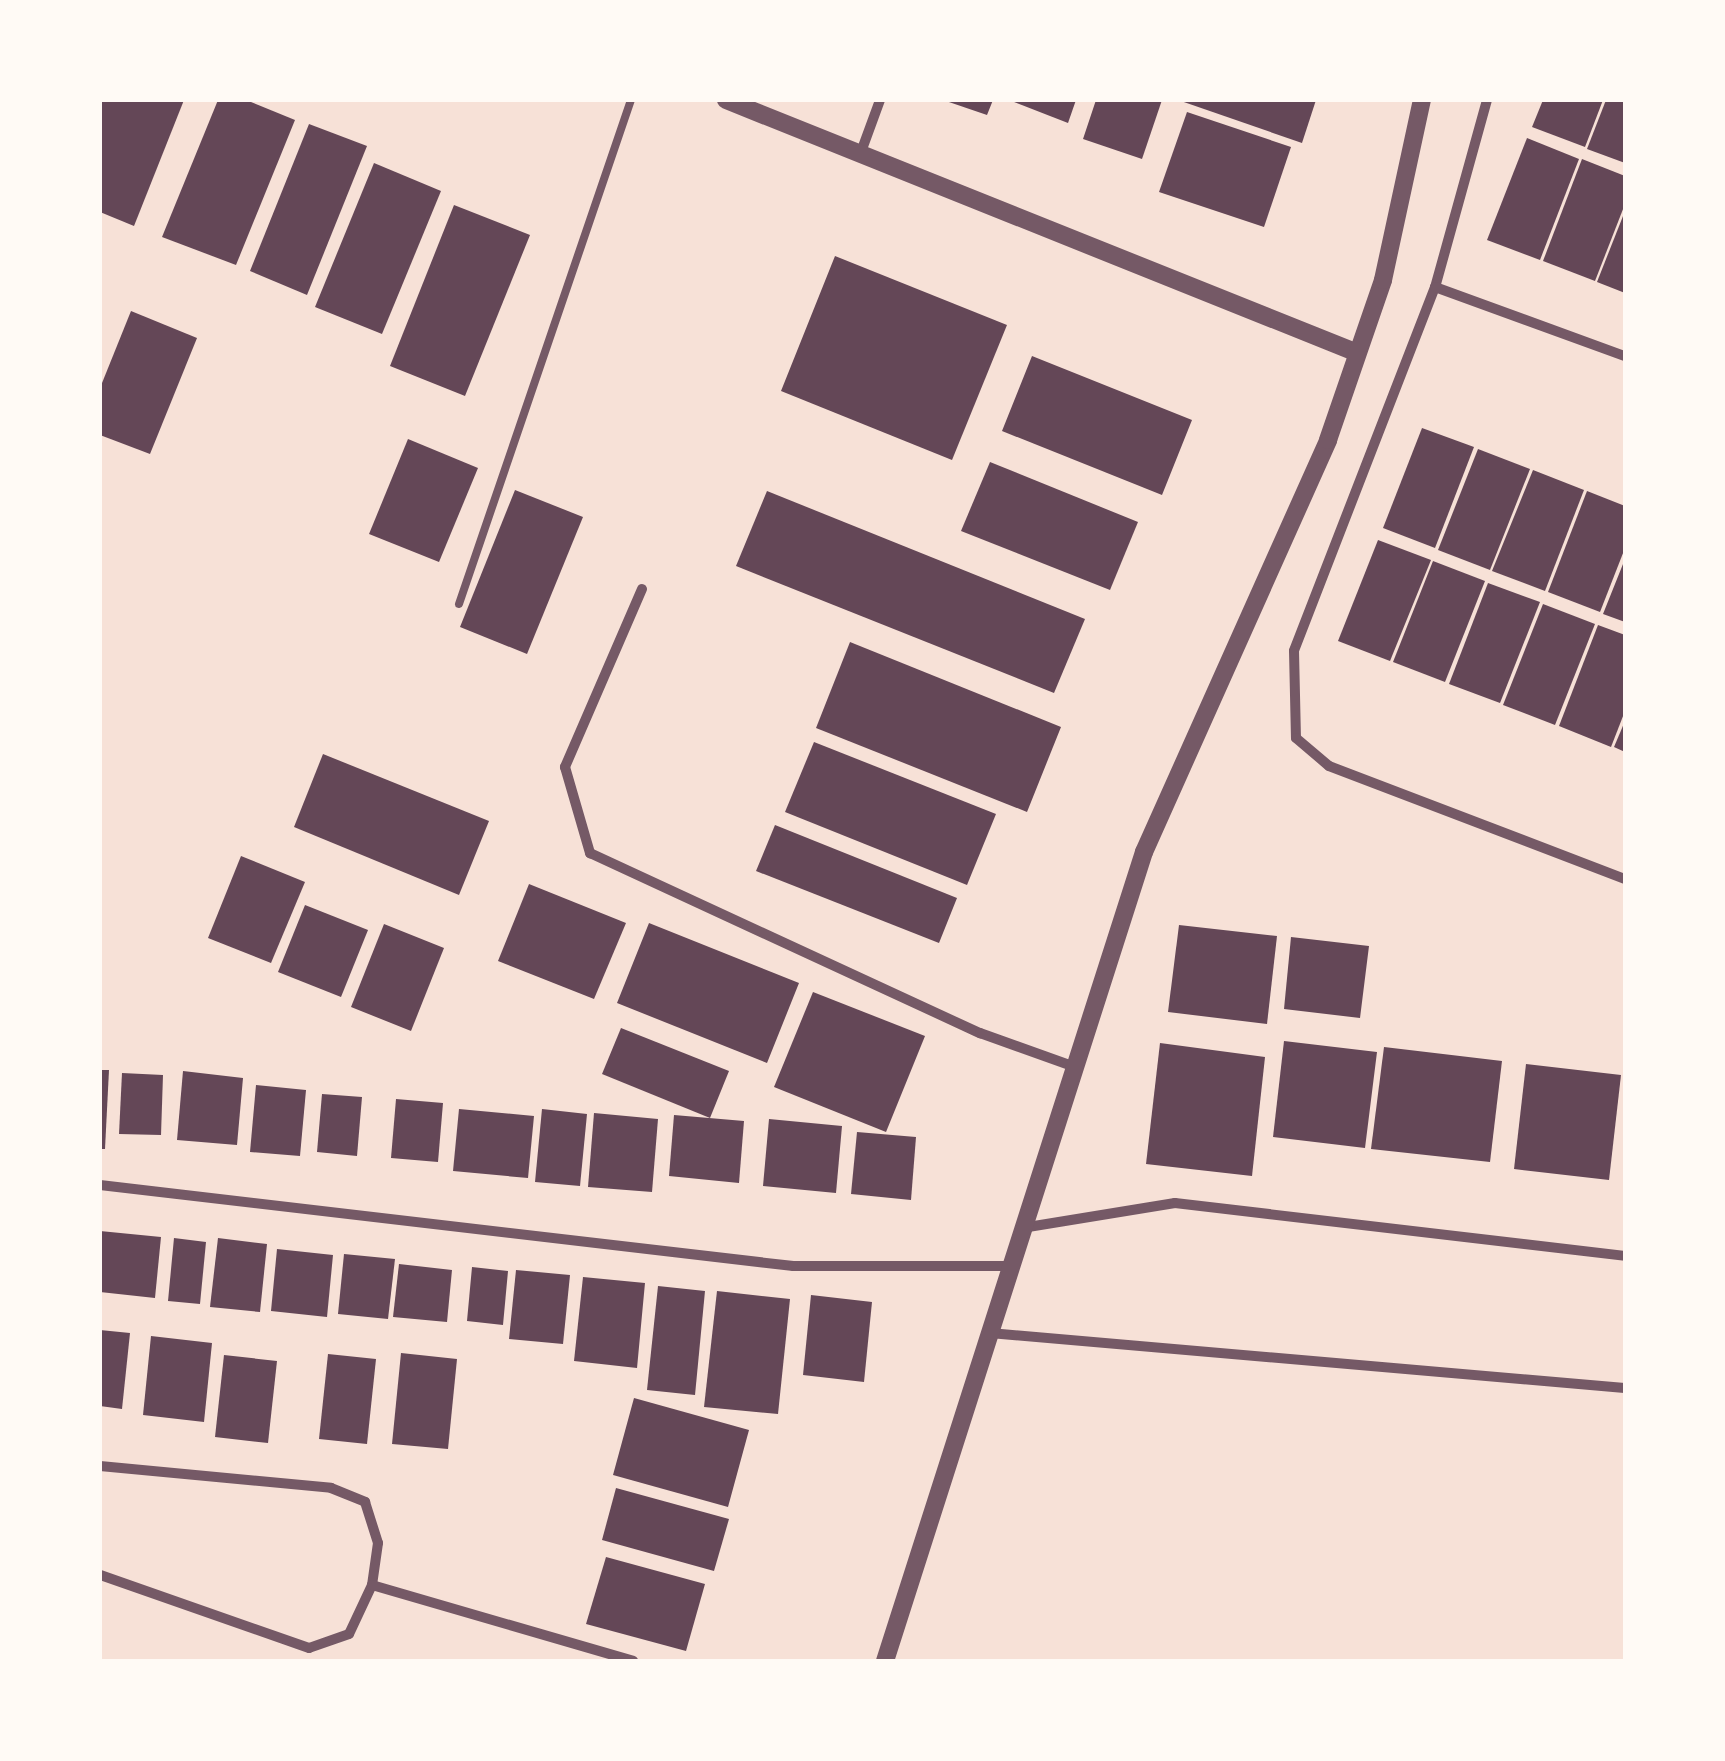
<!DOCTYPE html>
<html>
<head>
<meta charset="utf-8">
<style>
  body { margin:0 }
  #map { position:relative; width:1725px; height:1761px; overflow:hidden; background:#f7e1d7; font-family:"Fira Sans",sans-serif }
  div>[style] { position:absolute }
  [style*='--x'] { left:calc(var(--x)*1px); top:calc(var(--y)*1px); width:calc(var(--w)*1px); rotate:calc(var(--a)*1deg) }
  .building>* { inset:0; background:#644757 }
  .service>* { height:8px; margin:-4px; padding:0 4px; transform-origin:4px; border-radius:4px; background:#755966 }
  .minor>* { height:10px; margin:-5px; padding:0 5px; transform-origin:5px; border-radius:5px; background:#755966 }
  .tertiary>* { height:18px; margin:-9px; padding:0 9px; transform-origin:9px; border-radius:9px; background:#755966 }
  span { translate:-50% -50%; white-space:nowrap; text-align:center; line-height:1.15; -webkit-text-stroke:10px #fffaf5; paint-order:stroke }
  .frame { position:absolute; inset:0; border:102px solid #fffaf5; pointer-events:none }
</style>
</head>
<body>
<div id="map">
  <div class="building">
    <i style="clip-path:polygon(100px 100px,184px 100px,134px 226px,100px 212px)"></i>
    <i style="clip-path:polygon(218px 100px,246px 100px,295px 120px,236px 265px,162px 237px)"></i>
    <i style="clip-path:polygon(943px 100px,993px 100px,987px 115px)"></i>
    <i style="clip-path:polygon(1009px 100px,1076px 100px,1068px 123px)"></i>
    <i style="clip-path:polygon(1096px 100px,1162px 100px,1142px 159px,1083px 139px)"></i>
    <i style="clip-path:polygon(1178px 100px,1316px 100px,1302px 143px)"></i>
    <i style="clip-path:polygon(1543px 100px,1603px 100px,1585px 147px,1532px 127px)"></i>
    <i style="clip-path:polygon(1606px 100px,1625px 100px,1625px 163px,1587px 149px)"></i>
    <i style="clip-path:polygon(1187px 112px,1291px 147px,1264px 227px,1159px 192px)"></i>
    <i style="clip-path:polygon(309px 124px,367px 146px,307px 295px,250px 271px)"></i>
    <i style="clip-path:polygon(1527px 138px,1579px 159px,1540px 260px,1487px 240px)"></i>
    <i style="clip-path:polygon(1582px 159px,1625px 176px,1625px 204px,1595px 281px,1543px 261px)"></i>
    <i style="clip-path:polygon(374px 163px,441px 191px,382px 334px,315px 307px)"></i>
    <i style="clip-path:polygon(454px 205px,530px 235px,465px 396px,390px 366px)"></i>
    <i style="clip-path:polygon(1625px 211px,1625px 293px,1597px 282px)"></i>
    <i style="clip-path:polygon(835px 256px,1007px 325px,952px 460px,781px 391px)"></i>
    <i style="clip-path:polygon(131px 311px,197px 338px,150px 454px,100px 435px,100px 388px)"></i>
    <i style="clip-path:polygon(1032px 356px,1192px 420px,1162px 495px,1002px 431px)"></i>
    <i style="clip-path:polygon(1422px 428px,1474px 447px,1435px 548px,1383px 528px)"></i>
    <i style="clip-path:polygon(408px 439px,478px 468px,439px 562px,369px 534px)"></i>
    <i style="clip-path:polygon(1478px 449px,1530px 469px,1490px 570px,1438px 550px)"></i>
    <i style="clip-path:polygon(990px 462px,1138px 522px,1110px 590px,961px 531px)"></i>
    <i style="clip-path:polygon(1533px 470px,1584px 490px,1545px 591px,1492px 571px)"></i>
    <i style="clip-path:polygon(515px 490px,583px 517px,527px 654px,460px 627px)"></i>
    <i style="clip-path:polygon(767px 491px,1085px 619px,1054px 693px,736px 566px)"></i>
    <i style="clip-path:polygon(1587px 491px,1625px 506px,1625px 548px,1600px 612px,1548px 592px)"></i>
    <i style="clip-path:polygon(1378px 540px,1431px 560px,1390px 661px,1338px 641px)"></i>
    <i style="clip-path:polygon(1625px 559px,1625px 622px,1603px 614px)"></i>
    <i style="clip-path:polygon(1433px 561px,1485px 581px,1445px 682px,1393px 662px)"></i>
    <i style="clip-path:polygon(1488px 583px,1540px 602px,1500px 703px,1449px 684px)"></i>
    <i style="clip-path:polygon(1543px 604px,1595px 624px,1555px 725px,1503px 705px)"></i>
    <i style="clip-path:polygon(1598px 625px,1625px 635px,1625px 711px,1611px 747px,1559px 726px)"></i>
    <i style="clip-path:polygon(850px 642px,1061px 727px,1027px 812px,816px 728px)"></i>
    <i style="clip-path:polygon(1625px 721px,1625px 752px,1614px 747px)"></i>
    <i style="clip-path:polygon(814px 742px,996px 814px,967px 885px,785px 812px)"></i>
    <i style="clip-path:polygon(323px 754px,489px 821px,459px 895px,294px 827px)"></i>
    <i style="clip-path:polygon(775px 825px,957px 898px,939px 943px,756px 871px)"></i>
    <i style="clip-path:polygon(241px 856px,305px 882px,271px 963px,208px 938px)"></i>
    <i style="clip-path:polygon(529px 884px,626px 923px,594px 999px,498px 961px)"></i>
    <i style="clip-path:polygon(305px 905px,368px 930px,341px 997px,278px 972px)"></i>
    <i style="clip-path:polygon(649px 923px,799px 983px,767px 1063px,617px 1003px)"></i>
    <i style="clip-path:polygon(384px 924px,444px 948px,411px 1031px,351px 1007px)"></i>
    <i style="clip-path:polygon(1179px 925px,1277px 936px,1267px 1024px,1168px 1012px)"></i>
    <i style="clip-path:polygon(1291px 937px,1369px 946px,1360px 1018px,1284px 1009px)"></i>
    <i style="clip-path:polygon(813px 992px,925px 1036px,886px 1132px,774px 1087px)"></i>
    <i style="clip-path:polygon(621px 1028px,729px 1071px,710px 1118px,602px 1074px)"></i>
    <i style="clip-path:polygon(1284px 1041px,1377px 1052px,1365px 1148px,1273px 1137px)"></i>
    <i style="clip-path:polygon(1160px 1043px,1265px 1057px,1252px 1176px,1146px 1164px)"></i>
    <i style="clip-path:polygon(1384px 1047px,1502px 1061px,1490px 1162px,1371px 1149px)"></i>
    <i style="clip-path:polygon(1526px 1064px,1621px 1075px,1609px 1180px,1514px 1169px)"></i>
    <i style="clip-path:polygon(100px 1070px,109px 1070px,105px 1149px,100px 1149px)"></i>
    <i style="clip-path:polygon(183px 1071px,243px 1078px,237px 1145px,177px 1140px)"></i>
    <i style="clip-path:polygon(122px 1073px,163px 1075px,161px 1135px,119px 1134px)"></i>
    <i style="clip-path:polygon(256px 1085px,306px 1090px,300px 1156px,250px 1152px)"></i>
    <i style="clip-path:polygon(322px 1094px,362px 1097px,357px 1156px,317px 1152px)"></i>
    <i style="clip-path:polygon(396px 1099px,443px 1103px,438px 1162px,391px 1158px)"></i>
    <i style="clip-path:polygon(459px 1109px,534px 1116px,528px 1178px,453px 1171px)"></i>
    <i style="clip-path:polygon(542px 1109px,587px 1114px,580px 1186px,535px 1182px)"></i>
    <i style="clip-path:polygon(594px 1113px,658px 1119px,652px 1192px,588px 1187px)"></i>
    <i style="clip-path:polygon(674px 1115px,744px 1121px,739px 1183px,669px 1176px)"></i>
    <i style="clip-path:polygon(769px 1119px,842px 1126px,836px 1193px,763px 1186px)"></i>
    <i style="clip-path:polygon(857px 1132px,916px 1137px,911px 1200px,851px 1194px)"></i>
    <i style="clip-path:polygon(100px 1231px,161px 1237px,155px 1298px,100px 1292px)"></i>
    <i style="clip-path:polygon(174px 1238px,206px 1242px,200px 1304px,168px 1301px)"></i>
    <i style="clip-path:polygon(218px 1238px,267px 1244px,260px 1312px,210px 1307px)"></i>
    <i style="clip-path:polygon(277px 1249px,333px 1255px,327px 1317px,271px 1311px)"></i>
    <i style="clip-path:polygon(344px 1254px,395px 1259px,388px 1319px,338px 1314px)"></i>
    <i style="clip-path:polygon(399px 1264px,452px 1270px,447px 1322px,393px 1317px)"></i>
    <i style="clip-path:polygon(472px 1267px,508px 1271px,503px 1325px,467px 1321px)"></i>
    <i style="clip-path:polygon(516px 1270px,570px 1275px,563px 1344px,509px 1339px)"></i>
    <i style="clip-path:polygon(583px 1277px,645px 1283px,637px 1368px,574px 1361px)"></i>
    <i style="clip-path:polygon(658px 1286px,705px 1291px,695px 1395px,647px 1390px)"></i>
    <i style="clip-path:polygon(717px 1291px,790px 1299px,778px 1414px,704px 1407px)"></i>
    <i style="clip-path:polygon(811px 1295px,872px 1302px,864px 1382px,803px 1375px)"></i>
    <i style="clip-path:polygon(100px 1330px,130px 1333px,122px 1409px,100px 1406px)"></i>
    <i style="clip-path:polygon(151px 1336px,212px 1343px,204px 1422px,143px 1415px)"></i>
    <i style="clip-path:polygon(401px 1353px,457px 1359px,448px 1449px,392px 1444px)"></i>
    <i style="clip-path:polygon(328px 1354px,376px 1359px,367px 1444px,319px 1439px)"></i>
    <i style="clip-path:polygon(224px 1355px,277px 1361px,268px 1443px,215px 1437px)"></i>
    <i style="clip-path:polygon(634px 1398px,749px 1430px,728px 1507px,613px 1475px)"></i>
    <i style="clip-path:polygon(616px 1488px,729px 1519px,714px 1571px,602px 1540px)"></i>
    <i style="clip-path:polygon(606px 1557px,705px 1584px,686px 1651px,586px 1624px)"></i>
  </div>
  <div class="service">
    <i style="--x:459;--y:604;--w:533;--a:-71.16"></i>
  </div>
  <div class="minor">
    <i style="--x:1487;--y:100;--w:194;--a:105.5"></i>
    <i style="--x:1435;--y:287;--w:390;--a:111.2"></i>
    <i style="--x:1294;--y:651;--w:87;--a:88.7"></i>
    <i style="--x:1296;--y:738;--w:43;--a:40.3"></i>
    <i style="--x:1329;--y:766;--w:317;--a:20.9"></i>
    <i style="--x:861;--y:152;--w:55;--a:-69.9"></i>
    <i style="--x:1435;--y:287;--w:202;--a:20"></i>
    <i style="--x:642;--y:589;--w:194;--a:113.4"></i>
    <i style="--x:565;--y:767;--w:90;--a:73.8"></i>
    <i style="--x:590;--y:853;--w:430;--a:24.8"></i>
    <i style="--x:980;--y:1033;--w:98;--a:19.7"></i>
    <i style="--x:100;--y:1185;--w:698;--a:6.67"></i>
    <i style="--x:793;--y:1266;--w:216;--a:0"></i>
    <i style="--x:1022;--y:1228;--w:155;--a:-9.3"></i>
    <i style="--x:1175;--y:1203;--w:453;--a:6.7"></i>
    <i style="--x:990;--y:1333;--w:637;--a:4.95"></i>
    <i style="--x:100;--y:1466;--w:232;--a:5.4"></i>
    <i style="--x:331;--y:1488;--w:37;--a:22"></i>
    <i style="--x:365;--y:1502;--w:43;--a:72.4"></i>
    <i style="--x:378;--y:1543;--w:42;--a:98.1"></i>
    <i style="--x:372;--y:1585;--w:54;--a:115.1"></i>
    <i style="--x:349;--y:1634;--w:42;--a:160.7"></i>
    <i style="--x:309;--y:1648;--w:221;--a:-160.7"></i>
    <i style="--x:372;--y:1585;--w:272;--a:16.2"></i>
  </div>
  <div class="tertiary">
    <i style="--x:726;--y:100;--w:678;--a:21.83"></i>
    <i style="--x:885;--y:1661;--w:849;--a:-72.25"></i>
    <i style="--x:1144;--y:852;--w:451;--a:-65.9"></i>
    <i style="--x:1328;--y:440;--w:169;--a:-71"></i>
    <i style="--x:1383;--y:280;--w:184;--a:-77.8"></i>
  </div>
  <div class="frame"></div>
</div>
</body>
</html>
